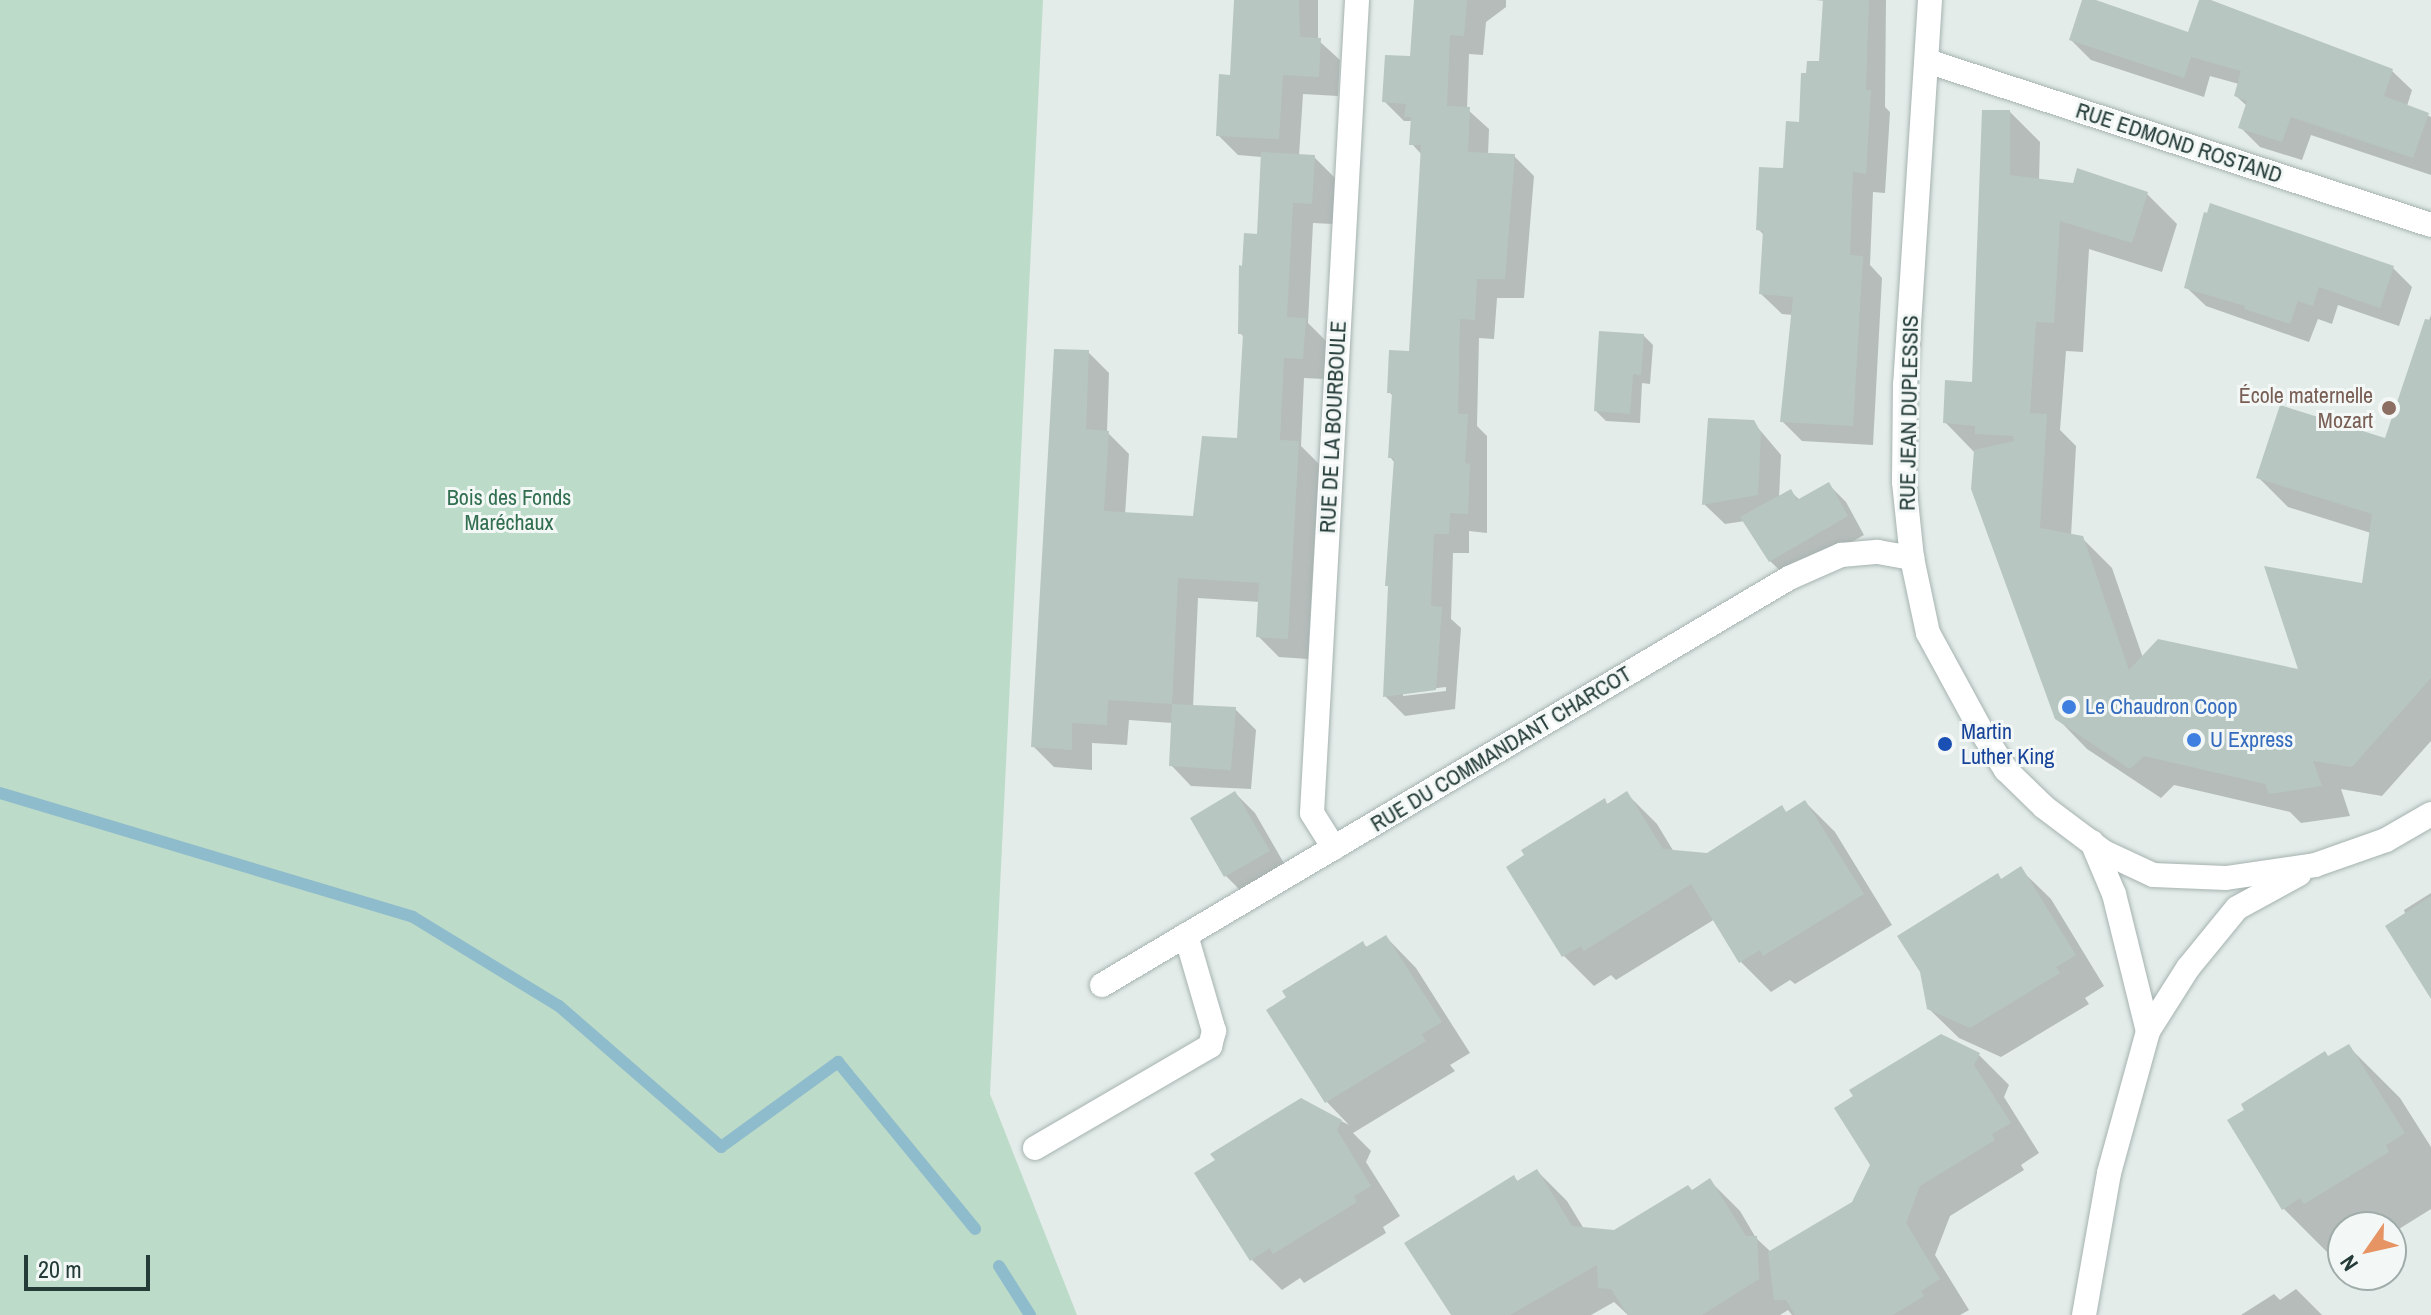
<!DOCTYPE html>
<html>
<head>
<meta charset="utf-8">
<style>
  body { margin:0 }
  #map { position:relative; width:2431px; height:1315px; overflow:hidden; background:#e3ece9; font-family:"Archivo Narrow",sans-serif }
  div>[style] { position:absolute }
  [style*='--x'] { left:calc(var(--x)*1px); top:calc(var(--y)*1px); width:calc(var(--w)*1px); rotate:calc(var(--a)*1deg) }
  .green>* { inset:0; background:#bddbc9 }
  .shadow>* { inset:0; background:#0003 }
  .stream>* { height:12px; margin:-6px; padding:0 6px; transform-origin:6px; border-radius:6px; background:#8fbccc }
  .building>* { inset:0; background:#b8c6c2 }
  .roads { filter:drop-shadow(0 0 2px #a6b3b0) drop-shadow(0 0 2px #a6b3b0) }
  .minor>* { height:24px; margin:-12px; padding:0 12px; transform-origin:12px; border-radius:12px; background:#fff }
  .dots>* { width:22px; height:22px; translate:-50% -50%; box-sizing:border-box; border:4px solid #f3f8f6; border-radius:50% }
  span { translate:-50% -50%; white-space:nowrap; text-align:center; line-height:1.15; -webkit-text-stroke:6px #f3f8f6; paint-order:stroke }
  .street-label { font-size:22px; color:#243b38 }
  .education-label { font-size:22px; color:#785e54 }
  .right { translate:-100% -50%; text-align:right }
  .park-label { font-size:22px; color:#316f50 }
  .shop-label { font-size:22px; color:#366cbe }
  .left { translate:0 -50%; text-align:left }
  .transit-label { font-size:22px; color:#164399 }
  .north { position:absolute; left:2327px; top:1211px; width:80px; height:80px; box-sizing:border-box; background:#f3f8f6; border:2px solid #a0acaa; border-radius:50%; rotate:236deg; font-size:22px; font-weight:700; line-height:32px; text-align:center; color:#243b38 }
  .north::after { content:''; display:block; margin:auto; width:28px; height:36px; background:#e79465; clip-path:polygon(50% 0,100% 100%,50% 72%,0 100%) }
  .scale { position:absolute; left:24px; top:1255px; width:126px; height:36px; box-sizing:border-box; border:4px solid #243b38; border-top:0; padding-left:10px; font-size:24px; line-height:28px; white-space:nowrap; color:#243b38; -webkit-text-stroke:6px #f3f8f6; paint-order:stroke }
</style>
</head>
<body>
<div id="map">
  <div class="green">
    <i style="clip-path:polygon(0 0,1043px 0,990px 1094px,1077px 1315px,0 1315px)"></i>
  </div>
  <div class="shadow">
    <i style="clip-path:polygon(1236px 0,1318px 0,1318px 40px,1340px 60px,1338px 96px,1303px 94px,1299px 156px,1314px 157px,1335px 178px,1333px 224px,1313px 223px,1308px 323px,1326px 341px,1324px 379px,1304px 378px,1301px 446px,1319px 464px,1308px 659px,1279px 657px,1258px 636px,1260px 602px,1198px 598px,1193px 707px,1235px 709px,1256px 730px,1251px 789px,1191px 786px,1171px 765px,1173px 723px,1129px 720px,1127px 745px,1092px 743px,1092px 770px,1054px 767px,1033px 746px,1088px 352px,1109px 373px,1107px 432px,1129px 454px,1125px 515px,1195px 518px,1239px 440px,1245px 338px,1240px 333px,1244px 268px,1259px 236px,1262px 157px,1238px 155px,1218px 135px,1232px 77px)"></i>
    <i style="clip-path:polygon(evenodd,1416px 0,1506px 0,1506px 7px,1486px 22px,1483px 55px,1469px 54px,1467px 109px,1489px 129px,1488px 155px,1514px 156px,1534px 176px,1524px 298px,1497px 298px,1494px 339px,1479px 338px,1477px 426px,1487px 436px,1487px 533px,1469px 531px,1469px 553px,1453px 553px,1451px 619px,1461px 628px,1455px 709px,1405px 716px,1385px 696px,1395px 463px,1390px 457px,1394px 397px,1389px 392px,1410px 353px,1422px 155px,1412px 144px,1411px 121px,1404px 121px,1384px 101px,1412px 58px,1416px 0,1446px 687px,1446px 691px,1403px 696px,1403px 692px,1446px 687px)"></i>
    <i style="clip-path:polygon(1816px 0,1886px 0,1885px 107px,1890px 112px,1885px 193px,1873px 192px,1870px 265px,1882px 278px,1873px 445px,1802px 441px,1782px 421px,1793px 315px,1782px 314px,1761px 294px,1765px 236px,1758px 229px,1785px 170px,1801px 124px,1808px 75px,1821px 63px,1825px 1px)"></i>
    <i style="clip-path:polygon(2085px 0,2189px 35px,2203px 0,2392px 71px,2412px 90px,2407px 106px,2431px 117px,2431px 175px,2311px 135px,2302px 160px,2260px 147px,2240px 127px,2247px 106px,2236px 96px,2239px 84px,2210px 76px,2204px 97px,2091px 60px,2071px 40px)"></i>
    <i style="clip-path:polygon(2010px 112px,2040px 142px,2039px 181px,2147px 194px,2177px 224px,2162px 272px,2089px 249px,2083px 352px,2066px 351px,2060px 430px,2076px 446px,2071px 536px,2082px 538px,2112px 568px,2143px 658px,2301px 672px,2363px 586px,2371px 533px,2288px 507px,2258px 477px,2386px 440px,2431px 315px,2431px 741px,2382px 796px,2341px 789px,2350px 816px,2301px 823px,2290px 812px,2174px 785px,2161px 798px,2087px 749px,2057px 718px,1975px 453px,1945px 422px,1974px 384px)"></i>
    <i style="clip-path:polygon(2393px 268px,2412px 287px,2399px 326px,2338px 305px,2332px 324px,2318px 319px,2309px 342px,2206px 306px,2186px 287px)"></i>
    <i style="clip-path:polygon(1643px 335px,1653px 345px,1650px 384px,1642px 383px,1640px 423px,1606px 421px,1596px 411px)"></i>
    <i style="clip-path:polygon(1753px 422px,1781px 455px,1779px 498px,1791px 492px,1800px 500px,1828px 484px,1846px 502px,1864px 535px,1788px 578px,1770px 561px,1745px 521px,1725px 524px,1704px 504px)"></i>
    <i style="clip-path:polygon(1235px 793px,1255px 813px,1289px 872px,1246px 896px,1226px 876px,1192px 819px)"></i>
    <i style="clip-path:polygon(1627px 794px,1657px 824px,1674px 852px,1708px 855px,1782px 808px,1787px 813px,1805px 802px,1835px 832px,1892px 925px,1795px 984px,1790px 980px,1771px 992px,1741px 962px,1715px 919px,1616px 980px,1611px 975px,1594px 986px,1564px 956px,1604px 801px,1609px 805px)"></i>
    <i style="clip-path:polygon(2020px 869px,2051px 899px,2104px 986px,2085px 998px,2089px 1004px,2001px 1057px,1959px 1038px,1928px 1008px,1998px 876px,2002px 880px)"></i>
    <i style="clip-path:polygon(2431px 893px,2431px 995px,2404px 910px)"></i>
    <i style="clip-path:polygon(1386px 937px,1416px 968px,1470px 1053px,1450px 1065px,1455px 1071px,1353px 1133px,1371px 1151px,1366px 1162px,1400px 1216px,1383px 1227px,1386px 1233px,1304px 1283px,1300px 1278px,1282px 1290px,1252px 1260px,1301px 1100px,1349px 1125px,1326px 1101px,1362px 943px,1368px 948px)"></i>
    <i style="clip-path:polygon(2349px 1047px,2400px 1098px,2431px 1147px,2431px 1209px,2391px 1234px,2391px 1227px,2343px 1227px,2343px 1255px,2335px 1260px,2283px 1208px,2329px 1058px)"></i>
    <i style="clip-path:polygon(1979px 1055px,2009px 1085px,2004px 1097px,2039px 1153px,2021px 1165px,2024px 1170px,1950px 1216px,1935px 1255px,1969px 1310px,1960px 1315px,1792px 1315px,1788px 1310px,1780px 1315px,1628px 1315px,1614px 1302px,1591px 1315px,1453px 1315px,1514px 1178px,1519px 1182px,1537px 1171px,1567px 1201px,1584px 1229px,1614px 1232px,1710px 1181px,1740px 1211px,1756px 1238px,1772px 1253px,1853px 1203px)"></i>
    <i style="clip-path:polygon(2296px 1289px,2322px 1315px,2241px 1315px,2274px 1294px,2280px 1300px)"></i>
  </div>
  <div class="stream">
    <i style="--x:0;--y:793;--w:431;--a:16.7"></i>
    <i style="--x:413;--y:917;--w:171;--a:31.4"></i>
    <i style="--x:559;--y:1006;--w:215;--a:41"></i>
    <i style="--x:721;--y:1147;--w:145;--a:-36"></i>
    <i style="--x:838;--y:1062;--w:216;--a:50.6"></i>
    <i style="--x:999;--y:1266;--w:58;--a:57.7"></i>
  </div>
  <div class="building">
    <i style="clip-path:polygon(1234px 0,1299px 0,1300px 37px,1321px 38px,1319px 77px,1283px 75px,1279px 139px,1216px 136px,1219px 74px,1230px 75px)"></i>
    <i style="clip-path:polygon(1414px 0,1467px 0,1464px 36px,1450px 35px,1447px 106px,1470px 107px,1468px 152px,1515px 154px,1505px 279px,1477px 279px,1475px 320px,1460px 319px,1458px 414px,1468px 414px,1465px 463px,1470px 464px,1468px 514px,1450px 513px,1449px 534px,1434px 534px,1431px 606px,1442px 607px,1436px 690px,1383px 697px,1388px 586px,1385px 586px,1394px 458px,1388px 458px,1392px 393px,1387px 393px,1389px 350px,1409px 351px,1421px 145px,1409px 145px,1411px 117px,1404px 117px,1406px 104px,1382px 102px,1385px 55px,1410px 56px)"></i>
    <i style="clip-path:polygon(1823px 0,1869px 0,1866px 90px,1871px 90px,1866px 174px,1853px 172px,1850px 255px,1863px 256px,1853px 426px,1780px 422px,1793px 297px,1759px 294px,1763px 231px,1756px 230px,1759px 167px,1783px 168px,1786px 121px,1799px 122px,1801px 73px,1806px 73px,1807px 61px,1819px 61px)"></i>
    <i style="clip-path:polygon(2082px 0,2096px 0,2188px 32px,2199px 0,2211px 0,2393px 69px,2384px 96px,2429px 113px,2413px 158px,2291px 117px,2282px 142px,2238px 128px,2247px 101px,2234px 96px,2241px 71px,2191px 57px,2184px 78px,2069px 40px)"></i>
    <i style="clip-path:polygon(1982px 110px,2010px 110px,2010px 175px,2073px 183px,2077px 168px,2148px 192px,2132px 243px,2060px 221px,2054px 323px,2036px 322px,2030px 413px,2047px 414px,2040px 528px,2083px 536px,2129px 670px,2158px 639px,2298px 669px,2264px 566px,2362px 583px,2372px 514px,2256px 478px,2280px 405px,2385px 438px,2425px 319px,2431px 320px,2431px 678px,2352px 767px,2313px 761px,2322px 786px,2269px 794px,2265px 784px,2144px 756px,2130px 769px,2055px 719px,1971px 489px,1974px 450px,2014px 441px,2013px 436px,1975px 434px,1975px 426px,1943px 423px,1945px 380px,1972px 382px)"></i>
    <i style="clip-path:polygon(1261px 152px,1315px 155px,1312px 204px,1293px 203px,1287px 317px,1306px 318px,1303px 359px,1284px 358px,1280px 440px,1299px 441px,1288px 639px,1256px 637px,1259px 583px,1178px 578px,1172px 704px,1108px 700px,1107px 725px,1072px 723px,1072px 750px,1031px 747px,1054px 349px,1089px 350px,1086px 429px,1109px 431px,1104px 511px,1193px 516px,1202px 436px,1237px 438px,1243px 334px,1238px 334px,1239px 265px,1242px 266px,1244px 233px,1257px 234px)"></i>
    <i style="clip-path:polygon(2210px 203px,2394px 266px,2380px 308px,2319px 287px,2313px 306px,2298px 301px,2290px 324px,2244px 309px,2245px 306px,2184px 288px,2204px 212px,2207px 213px)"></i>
    <i style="clip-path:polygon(1599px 331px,1644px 334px,1641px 375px,1633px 374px,1630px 414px,1594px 411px)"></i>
    <i style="clip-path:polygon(1708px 418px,1754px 420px,1761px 433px,1758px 495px,1702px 505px)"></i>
    <i style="clip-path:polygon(1829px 482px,1848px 516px,1769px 562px,1740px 517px,1791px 489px,1797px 500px)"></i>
    <i style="clip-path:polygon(1172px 704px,1236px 707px,1231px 770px,1169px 766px)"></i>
    <i style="clip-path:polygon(1235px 791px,1270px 851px,1224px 877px,1190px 818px)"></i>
    <i style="clip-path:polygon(1627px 791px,1663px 849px,1707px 853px,1782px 805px,1786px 812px,1805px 800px,1864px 894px,1763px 956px,1760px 950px,1739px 963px,1691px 884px,1584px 951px,1581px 946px,1562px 957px,1506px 867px,1524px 855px,1521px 850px,1605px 798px,1607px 804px)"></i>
    <i style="clip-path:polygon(2021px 866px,2076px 955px,2056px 967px,2060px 973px,1970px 1028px,1927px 1009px,1920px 972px,1897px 936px,1998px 873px,2001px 879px)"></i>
    <i style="clip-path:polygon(2431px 896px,2431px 999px,2385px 926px)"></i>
    <i style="clip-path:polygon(1386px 935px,1442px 1022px,1422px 1034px,1426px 1041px,1325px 1103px,1266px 1010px,1286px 997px,1282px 991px,1363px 941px,1366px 947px)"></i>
    <i style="clip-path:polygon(1941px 1034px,1980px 1053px,1974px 1065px,2011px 1123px,1992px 1134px,1995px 1140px,1920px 1186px,1906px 1223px,1940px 1279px,1921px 1291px,1924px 1296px,1893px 1315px,1795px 1315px,1786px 1300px,1774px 1300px,1768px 1252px,1852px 1202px,1870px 1165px,1834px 1108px,1853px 1096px,1849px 1090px)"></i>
    <i style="clip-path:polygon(2349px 1044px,2405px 1133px,2386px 1145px,2389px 1152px,2304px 1204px,2300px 1198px,2282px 1210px,2227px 1120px,2244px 1110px,2241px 1104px,2325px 1051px,2328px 1056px)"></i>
    <i style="clip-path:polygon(1301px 1098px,1342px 1120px,1337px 1130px,1371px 1186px,1354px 1196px,1357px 1202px,1273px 1254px,1270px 1248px,1250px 1261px,1194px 1173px,1215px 1160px,1210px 1154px)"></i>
    <i style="clip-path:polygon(1537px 1169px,1572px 1226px,1614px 1230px,1688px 1185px,1692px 1190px,1710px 1178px,1746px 1236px,1757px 1236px,1759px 1279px,1702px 1315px,1628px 1315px,1611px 1289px,1598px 1288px,1597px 1265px,1510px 1315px,1451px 1315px,1404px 1243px,1514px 1175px,1517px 1181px)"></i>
  </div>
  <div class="roads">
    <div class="minor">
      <i style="--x:1930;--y:0;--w:385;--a:93.7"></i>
      <i style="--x:1905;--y:384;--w:98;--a:90.6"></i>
      <i style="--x:1904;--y:482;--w:76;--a:84"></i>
      <i style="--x:1912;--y:558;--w:77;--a:78"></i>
      <i style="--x:1928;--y:633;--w:113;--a:61.4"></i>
      <i style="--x:1982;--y:732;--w:45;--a:57.7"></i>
      <i style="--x:2006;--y:770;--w:53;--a:44.2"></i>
      <i style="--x:2044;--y:807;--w:75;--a:36.9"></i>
      <i style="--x:2104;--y:852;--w:54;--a:25.1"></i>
      <i style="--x:2153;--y:875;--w:73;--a:2.4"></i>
      <i style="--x:2226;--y:878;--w:90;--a:-8.3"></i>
      <i style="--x:2315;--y:865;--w:75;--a:-19.4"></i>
      <i style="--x:2386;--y:840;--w:52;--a:-30"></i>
      <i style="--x:1927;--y:61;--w:530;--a:18.02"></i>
      <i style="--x:2092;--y:842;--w:56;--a:67.1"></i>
      <i style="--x:2114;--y:894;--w:141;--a:76.1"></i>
      <i style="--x:1334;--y:848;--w:41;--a:-122.2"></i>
      <i style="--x:1312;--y:813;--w:814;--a:-86.83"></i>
      <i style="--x:1102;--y:985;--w:799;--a:-30.64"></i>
      <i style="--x:1789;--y:578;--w:57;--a:-23.9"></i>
      <i style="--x:1841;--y:555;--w:37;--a:-5"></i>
      <i style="--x:1878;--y:552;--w:35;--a:10"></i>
      <i style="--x:1035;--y:1148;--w:203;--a:-30.2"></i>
      <i style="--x:1210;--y:1046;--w:16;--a:-75"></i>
      <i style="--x:1214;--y:1031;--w:100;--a:-106.3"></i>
      <i style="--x:2084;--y:1315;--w:144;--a:-80"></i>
      <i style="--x:2109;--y:1173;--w:147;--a:-74.6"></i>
      <i style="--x:2148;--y:1031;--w:75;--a:-57.6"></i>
      <i style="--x:2188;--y:968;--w:77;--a:-50.8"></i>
      <i style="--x:2237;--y:908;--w:71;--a:-28.7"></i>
    </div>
  </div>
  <div class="dots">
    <i style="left:2389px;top:408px;background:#8d6e63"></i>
    <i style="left:2069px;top:707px;background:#3f7fe0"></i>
    <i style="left:2194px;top:740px;background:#3f7fe0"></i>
    <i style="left:1945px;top:744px;background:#1a4fb4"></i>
  </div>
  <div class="street-label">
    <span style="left:2179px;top:143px;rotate:18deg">RUE EDMOND ROSTAND</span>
    <span style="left:1909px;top:413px;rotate:-89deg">RUE JEAN DUPLESSIS</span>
    <span style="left:1333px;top:427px;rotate:-87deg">RUE DE LA BOURBOULE</span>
    <span style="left:1501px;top:749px;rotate:-31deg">RUE DU COMMANDANT CHARCOT</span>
  </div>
  <div class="education-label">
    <span class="right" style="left:2373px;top:408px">École maternelle<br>Mozart</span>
  </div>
  <div class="park-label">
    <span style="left:509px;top:510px">Bois des Fonds<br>Maréchaux</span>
  </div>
  <div class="shop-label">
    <span class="left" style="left:2085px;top:707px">Le Chaudron Coop</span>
    <span class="left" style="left:2210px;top:740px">U Express</span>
  </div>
  <div class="transit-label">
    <span class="left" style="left:1961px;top:744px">Martin<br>Luther King</span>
  </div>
  <div class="north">N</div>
  <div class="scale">20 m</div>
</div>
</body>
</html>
